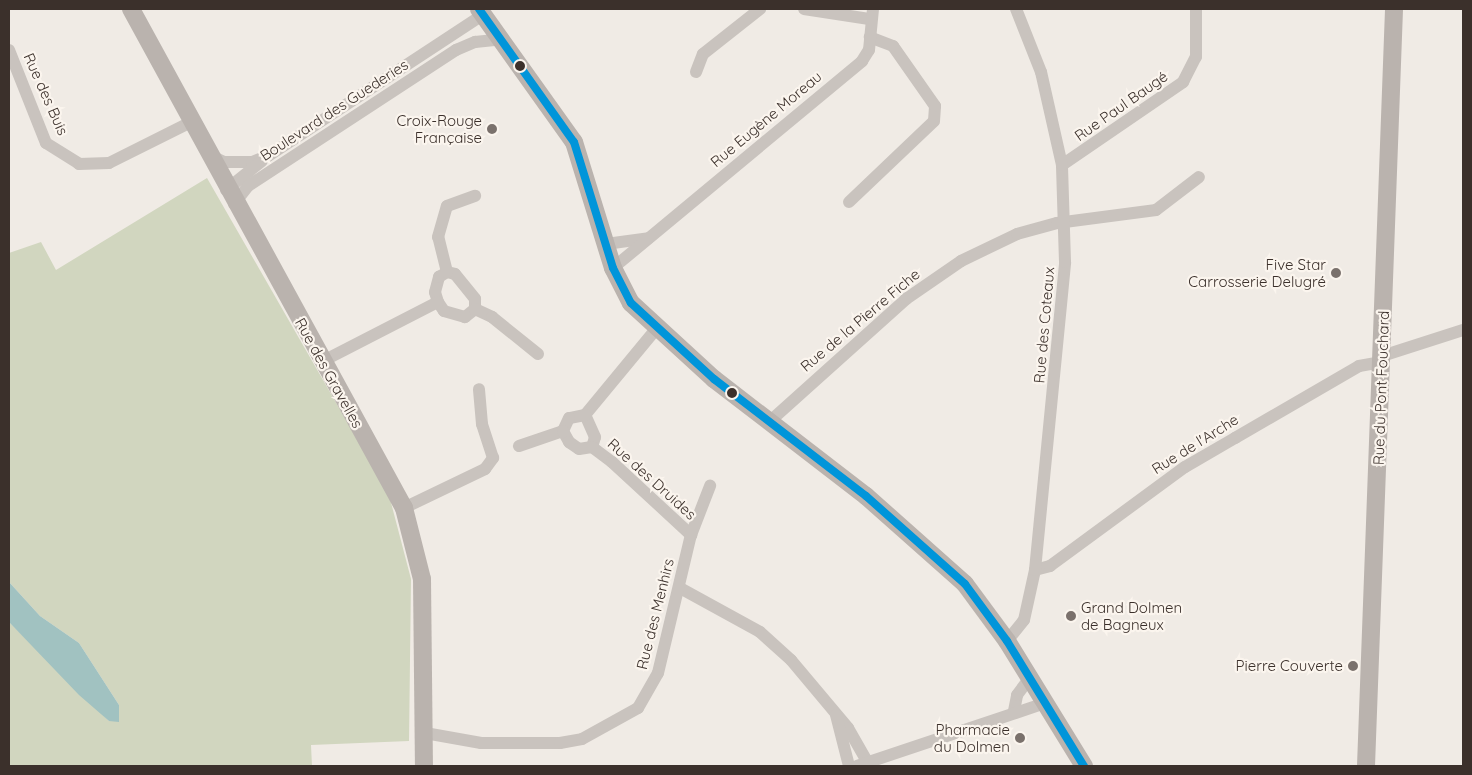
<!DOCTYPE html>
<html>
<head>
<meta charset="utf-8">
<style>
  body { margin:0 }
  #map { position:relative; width:1472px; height:775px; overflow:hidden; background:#f0ebe5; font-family:Quicksand,sans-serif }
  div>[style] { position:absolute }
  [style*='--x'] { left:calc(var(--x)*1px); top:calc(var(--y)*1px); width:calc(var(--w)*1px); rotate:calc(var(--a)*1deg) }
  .green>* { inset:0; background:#d1d6bf }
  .water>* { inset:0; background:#a1c2c1 }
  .street>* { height:12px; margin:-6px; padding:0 6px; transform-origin:6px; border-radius:6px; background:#c9c3be }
  .secondary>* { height:18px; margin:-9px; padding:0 9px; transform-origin:9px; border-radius:9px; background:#bab3ae }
  .bus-1>* { height:8px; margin:-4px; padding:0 4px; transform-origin:4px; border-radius:4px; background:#0095da }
  .dots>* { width:14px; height:14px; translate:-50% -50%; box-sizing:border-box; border:2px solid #fbf5ee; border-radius:50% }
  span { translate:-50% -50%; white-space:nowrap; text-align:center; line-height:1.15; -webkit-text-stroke:4.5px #fbf5ee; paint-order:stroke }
  .street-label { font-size:15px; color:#3b302b }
  .poi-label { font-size:15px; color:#3b302b }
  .right { translate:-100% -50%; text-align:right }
  .left { translate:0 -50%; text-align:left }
  .frame { position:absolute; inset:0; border:10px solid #3b302b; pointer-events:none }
</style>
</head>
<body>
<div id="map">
  <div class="green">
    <i style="clip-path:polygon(207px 178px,389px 495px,411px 579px,409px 741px,311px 745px,312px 766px,9px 766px,9px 622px,109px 721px,119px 721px,119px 705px,79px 643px,40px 616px,9px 582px,9px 253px,41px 242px,56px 270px)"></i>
  </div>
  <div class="water">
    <i style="clip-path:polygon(9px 582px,40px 616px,79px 643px,119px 705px,119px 722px,109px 721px,79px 695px,9px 622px)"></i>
  </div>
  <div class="street">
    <i style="--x:804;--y:9;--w:66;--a:8.7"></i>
    <i style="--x:9;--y:50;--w:100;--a:68.3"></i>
    <i style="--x:46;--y:143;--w:39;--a:32"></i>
    <i style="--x:79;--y:164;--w:30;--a:-2"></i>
    <i style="--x:109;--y:163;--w:92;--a:-26.6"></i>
    <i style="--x:696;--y:72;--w:19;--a:-69"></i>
    <i style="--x:703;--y:54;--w:73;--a:-38.3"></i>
    <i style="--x:209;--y:155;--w:17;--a:25"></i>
    <i style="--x:224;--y:162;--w:28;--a:0"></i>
    <i style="--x:252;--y:162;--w:17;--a:-21"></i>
    <i style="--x:268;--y:156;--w:258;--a:-33.3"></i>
    <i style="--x:1062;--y:165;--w:147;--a:-34.4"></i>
    <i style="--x:1183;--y:82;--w:28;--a:-63"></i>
    <i style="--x:1196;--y:57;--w:48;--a:-90"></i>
    <i style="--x:226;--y:190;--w:46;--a:-38.9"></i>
    <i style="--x:849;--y:202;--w:117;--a:-43.6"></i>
    <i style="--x:934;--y:121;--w:15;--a:-86"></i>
    <i style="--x:935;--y:106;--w:73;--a:-125"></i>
    <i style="--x:893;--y:46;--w:25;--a:-159"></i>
    <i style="--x:234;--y:204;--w:23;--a:-52"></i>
    <i style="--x:248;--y:186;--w:249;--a:-33.2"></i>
    <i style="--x:456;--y:50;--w:21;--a:-23"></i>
    <i style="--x:475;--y:42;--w:27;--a:-6"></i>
    <i style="--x:606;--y:244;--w:43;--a:-7.9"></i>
    <i style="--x:613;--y:268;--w:324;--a:-39.7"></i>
    <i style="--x:862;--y:61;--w:13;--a:-58"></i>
    <i style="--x:869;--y:50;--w:41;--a:-84.4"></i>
    <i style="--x:447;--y:272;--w:8;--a:14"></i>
    <i style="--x:455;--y:274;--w:32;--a:51"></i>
    <i style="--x:475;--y:299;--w:10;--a:90"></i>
    <i style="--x:475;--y:309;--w:13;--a:141"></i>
    <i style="--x:465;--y:317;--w:22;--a:-164"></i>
    <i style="--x:444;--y:311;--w:11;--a:-124"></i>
    <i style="--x:438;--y:302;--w:10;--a:-107"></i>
    <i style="--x:435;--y:292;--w:16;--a:-75"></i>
    <i style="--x:439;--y:277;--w:9;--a:-32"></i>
    <i style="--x:447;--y:272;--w:36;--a:-104"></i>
    <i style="--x:438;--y:237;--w:32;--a:-74"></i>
    <i style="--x:447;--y:206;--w:30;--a:-20"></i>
    <i style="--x:475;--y:309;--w:19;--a:25"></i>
    <i style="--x:492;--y:317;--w:59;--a:38.8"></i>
    <i style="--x:1382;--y:356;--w:85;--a:-17.8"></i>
    <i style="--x:323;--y:361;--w:129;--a:-27.2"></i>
    <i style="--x:585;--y:415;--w:113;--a:-50.4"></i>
    <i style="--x:768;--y:423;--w:186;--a:-41.9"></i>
    <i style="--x:906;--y:299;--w:67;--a:-34.6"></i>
    <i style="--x:961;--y:261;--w:62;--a:-25.7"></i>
    <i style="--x:1017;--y:234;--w:41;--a:-15.4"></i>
    <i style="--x:1057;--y:223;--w:100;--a:-7.5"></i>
    <i style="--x:1156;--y:210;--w:54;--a:-37.5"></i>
    <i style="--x:519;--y:446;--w:46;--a:-18.8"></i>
    <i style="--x:592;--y:447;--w:10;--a:-73"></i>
    <i style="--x:595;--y:437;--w:24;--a:-114"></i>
    <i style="--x:585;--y:415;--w:16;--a:169"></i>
    <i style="--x:569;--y:418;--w:14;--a:115"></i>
    <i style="--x:563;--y:431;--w:13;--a:61"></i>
    <i style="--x:569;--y:442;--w:12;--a:35"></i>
    <i style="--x:579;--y:449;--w:13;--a:-9"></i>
    <i style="--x:592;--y:447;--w:25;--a:37"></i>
    <i style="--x:612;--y:462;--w:108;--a:42.7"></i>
    <i style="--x:404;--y:508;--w:90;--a:-25.7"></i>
    <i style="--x:485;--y:469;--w:14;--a:-54"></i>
    <i style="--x:493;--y:458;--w:36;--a:-108"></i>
    <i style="--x:482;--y:424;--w:35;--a:-95"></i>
    <i style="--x:1035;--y:570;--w:16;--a:-15"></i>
    <i style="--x:1050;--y:566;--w:167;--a:-36.3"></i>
    <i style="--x:1185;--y:467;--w:58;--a:-30.1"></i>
    <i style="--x:1235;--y:438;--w:143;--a:-30.1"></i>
    <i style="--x:1359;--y:366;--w:23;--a:-10"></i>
    <i style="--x:680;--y:588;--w:91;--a:28.8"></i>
    <i style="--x:760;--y:632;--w:42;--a:42.1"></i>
    <i style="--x:791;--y:660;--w:89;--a:50"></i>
    <i style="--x:848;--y:728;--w:40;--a:60.3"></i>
    <i style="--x:1007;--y:641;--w:27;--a:-51"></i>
    <i style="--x:1024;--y:620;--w:51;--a:-77.6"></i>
    <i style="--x:1035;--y:570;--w:309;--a:-84.4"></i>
    <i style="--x:1065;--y:262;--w:97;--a:-91.8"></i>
    <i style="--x:1062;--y:165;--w:95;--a:-102.7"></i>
    <i style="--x:1041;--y:72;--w:68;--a:-111.6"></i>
    <i style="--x:1014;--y:711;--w:16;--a:-79"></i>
    <i style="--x:1017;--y:695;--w:21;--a:-53"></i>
    <i style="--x:836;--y:715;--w:53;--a:75.7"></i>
    <i style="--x:425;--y:733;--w:57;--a:10.1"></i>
    <i style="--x:481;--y:743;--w:79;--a:0"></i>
    <i style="--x:560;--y:743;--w:22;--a:-10"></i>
    <i style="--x:582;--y:739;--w:64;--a:-29"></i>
    <i style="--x:638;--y:708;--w:40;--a:-60.3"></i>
    <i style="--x:658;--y:673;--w:142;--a:-76.6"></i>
    <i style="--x:691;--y:535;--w:53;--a:-68.8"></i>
    <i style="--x:857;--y:766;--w:198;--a:-18.5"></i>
  </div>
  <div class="secondary">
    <i style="--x:131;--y:9;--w:569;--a:61.32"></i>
    <i style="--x:404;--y:508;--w:73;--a:75.8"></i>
    <i style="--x:422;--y:579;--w:187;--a:89.4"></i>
    <i style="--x:479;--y:9;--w:163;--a:54.5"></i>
    <i style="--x:574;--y:142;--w:132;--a:72.8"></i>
    <i style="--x:613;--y:268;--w:39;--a:63"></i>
    <i style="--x:631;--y:303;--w:113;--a:42.5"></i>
    <i style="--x:714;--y:379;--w:192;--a:37.6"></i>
    <i style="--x:866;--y:496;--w:132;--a:41.6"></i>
    <i style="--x:965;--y:584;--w:71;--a:53.6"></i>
    <i style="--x:1007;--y:641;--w:147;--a:58.4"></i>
    <i style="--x:1366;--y:766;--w:758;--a:-87.88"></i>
  </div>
  <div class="bus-1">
    <i style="--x:479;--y:9;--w:163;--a:54.5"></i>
    <i style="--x:574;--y:142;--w:132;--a:72.8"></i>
    <i style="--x:613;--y:268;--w:39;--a:63"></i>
    <i style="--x:631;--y:303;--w:113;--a:42.5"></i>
    <i style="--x:714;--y:379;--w:192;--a:37.6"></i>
    <i style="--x:866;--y:496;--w:132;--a:41.6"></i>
    <i style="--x:965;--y:584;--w:71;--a:53.6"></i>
    <i style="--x:1007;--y:641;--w:147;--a:58.4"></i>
  </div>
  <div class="dots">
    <i style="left:520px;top:66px;background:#3b302b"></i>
    <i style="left:492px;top:129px;background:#7a716c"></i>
    <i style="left:1336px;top:273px;background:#7a716c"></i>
    <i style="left:732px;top:393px;background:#3b302b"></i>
    <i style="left:1071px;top:616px;background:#7a716c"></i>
    <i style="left:1353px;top:666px;background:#7a716c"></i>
    <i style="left:1020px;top:738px;background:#7a716c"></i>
  </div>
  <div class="street-label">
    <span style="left:46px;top:94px;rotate:66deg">Rue des Buis</span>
    <span style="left:1121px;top:106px;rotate:-35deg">Rue Paul Baugé</span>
    <span style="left:334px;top:110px;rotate:-33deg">Boulevard des Guederies</span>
    <span style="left:766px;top:119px;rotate:-40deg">Rue Eugène Moreau</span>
    <span style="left:860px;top:320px;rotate:-40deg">Rue de la Pierre Fiche</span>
    <span style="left:1044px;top:325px;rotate:-85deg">Rue des Coteaux</span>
    <span style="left:329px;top:373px;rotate:61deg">Rue des Gravelles</span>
    <span style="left:1381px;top:388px;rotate:-88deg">Rue du Pont Fouchard</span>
    <span style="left:1195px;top:444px;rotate:-32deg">Rue de l'Arche</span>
    <span style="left:652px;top:479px;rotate:42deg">Rue des Druides</span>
    <span style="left:655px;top:614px;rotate:-76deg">Rue des Menhirs</span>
  </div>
  <div class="poi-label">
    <span class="right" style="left:482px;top:129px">Croix-Rouge<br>Française</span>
    <span class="right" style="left:1326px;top:273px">Five Star<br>Carrosserie Delugré</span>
    <span class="left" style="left:1081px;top:616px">Grand Dolmen<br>de Bagneux</span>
    <span class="right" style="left:1343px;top:666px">Pierre Couverte</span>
    <span class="right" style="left:1010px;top:738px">Pharmacie<br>du Dolmen</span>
  </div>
  <div class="frame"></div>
</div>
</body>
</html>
